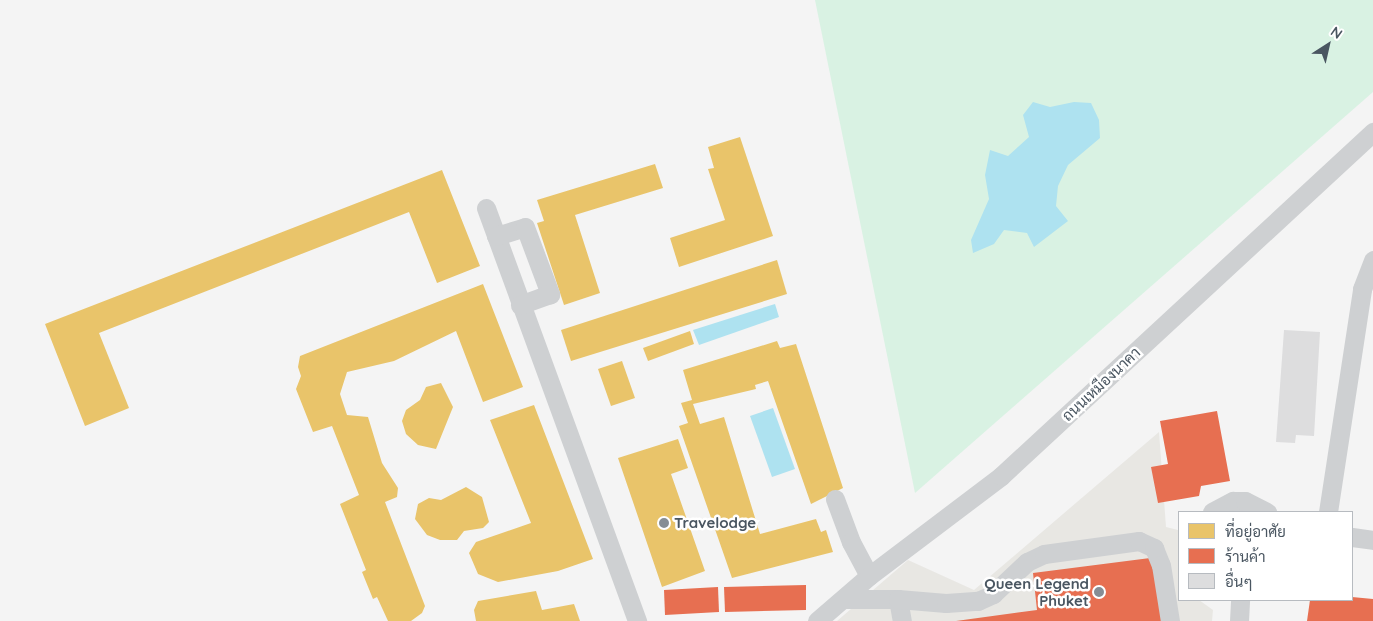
<!DOCTYPE html>
<html>
<head>
<meta charset="utf-8">
<style>
  body { margin:0 }
  #map { position:relative; width:1373px; height:621px; overflow:hidden; background:#f4f4f4; font-family:Quicksand,Sarabun,sans-serif }
  div>[style] { position:absolute }
  [style*='--x'] { left:calc(var(--x)*1px); top:calc(var(--y)*1px); width:calc(var(--w)*1px); rotate:calc(var(--a)*1deg) }
  .commercial>* { inset:0; background:#e8e7e3 }
  .green>* { inset:0; background:#d9f2e3 }
  .water>* { inset:0; background:#aee2f0 }
  .homes>* { inset:0; background:#e9c46a }
  .shops>* { inset:0; background:#e76f51 }
  .building>* { inset:0; background:#ddddde }
  .minor>* { height:19px; margin:-9.5px; padding:0 9.5px; transform-origin:9.5px; border-radius:9.5px; background:#ced0d2 }
  .dots>* { width:14px; height:14px; translate:-50% -50%; box-sizing:border-box; border:2px solid #fff; border-radius:50% }
  span { translate:-50% -50%; white-space:nowrap; text-align:center; line-height:1.15; -webkit-text-stroke:5px #fff; paint-order:stroke }
  .street-label { font-size:15px; color:#4a5661 }
  .poi-label { font-size:15px; color:#4a5661; font-weight:700 }
  .left { translate:0 -50%; text-align:left }
  .right { translate:-100% -50%; text-align:right }
  .legend { position:absolute; left:1178px; top:511px; width:175px; height:90px; box-sizing:border-box; background:#fff; border:1px solid #b7bbc0; margin:0; padding:6px 9px; list-style:none; font-size:15px; color:#4a5661 }
  .legend li { display:flex; align-items:center; gap:10px; height:25px }
  .legend b { width:25px; border:1px solid #b7bbc0 }
  .north { position:absolute; left:1303px; top:20px; width:50px; height:50px; -webkit-text-stroke:4px #fff; paint-order:stroke; rotate:35deg; font-size:14px; font-weight:700; line-height:20px; text-align:center; color:#4a5661 }
  .north::after { content:''; display:block; margin:auto; width:18px; height:22px; background:#4a5661; clip-path:polygon(50% 0,100% 100%,50% 72%,0 100%) }
</style>
</head>
<body>
<div id="map">
  <div class="commercial">
    <i style="clip-path:polygon(1159px 432px,1166px 527px,1178px 530px,1179px 600px,1199px 600px,1213px 610px,1212px 621px,837px 621px,908px 560px,974px 590px)"></i>
  </div>
  <div class="green">
    <i style="clip-path:polygon(815px 0,1373px 0,1373px 92px,915px 493px)"></i>
  </div>
  <div class="water">
    <i style="clip-path:polygon(1033px 102px,1050px 107px,1074px 102px,1091px 103px,1099px 120px,1100px 138px,1068px 165px,1058px 186px,1056px 206px,1068px 221px,1034px 247px,1027px 233px,1004px 230px,994px 244px,973px 253px,971px 240px,989px 199px,985px 175px,990px 150px,1008px 156px,1029px 137px,1023px 115px)"></i>
    <i style="clip-path:polygon(775px 304px,779px 317px,699px 345px,693px 330px)"></i>
    <i style="clip-path:polygon(773px 408px,795px 469px,772px 477px,750px 416px)"></i>
  </div>
  <div class="homes">
    <i style="clip-path:polygon(740px 137px,773px 236px,679px 267px,670px 238px,725px 220px,708px 169px,714px 168px,708px 147px)"></i>
    <i style="clip-path:polygon(655px 164px,663px 188px,575px 215px,600px 293px,564px 305px,537px 223px,544px 221px,537px 200px)"></i>
    <i style="clip-path:polygon(442px 170px,480px 266px,437px 283px,409px 212px,99px 333px,129px 408px,85px 426px,45px 324px)"></i>
    <i style="clip-path:polygon(777px 260px,787px 294px,571px 361px,561px 330px)"></i>
    <i style="clip-path:polygon(483px 284px,523px 387px,483px 402px,456px 331px,394px 361px,347px 372px,340px 394px,347px 415px,368px 417px,382px 463px,398px 488px,397px 497px,385px 502px,425px 606px,422px 613px,411px 621px,388px 621px,377px 597px,373px 599px,362px 572px,366px 570px,340px 504px,359px 495px,332px 426px,313px 432px,296px 389px,301px 376px,298px 367px,300px 356px)"></i>
    <i style="clip-path:polygon(690px 331px,694px 344px,648px 361px,643px 348px)"></i>
    <i style="clip-path:polygon(777px 341px,780px 348px,796px 344px,843px 488px,811px 504px,768px 381px,755px 385px,756px 389px,693px 404px,700px 424px,724px 417px,760px 534px,816px 519px,821px 532px,826px 530px,833px 552px,732px 578px,679px 426px,688px 423px,681px 403px,692px 400px,683px 370px)"></i>
    <i style="clip-path:polygon(622px 361px,635px 398px,611px 406px,598px 369px)"></i>
    <i style="clip-path:polygon(441px 383px,453px 407px,436px 449px,418px 445px,406px 434px,402px 421px,406px 410px,420px 400px,426px 387px)"></i>
    <i style="clip-path:polygon(534px 405px,593px 559px,558px 571px,498px 582px,478px 574px,469px 553px,476px 542px,531px 523px,490px 420px)"></i>
    <i style="clip-path:polygon(678px 439px,688px 468px,671px 474px,705px 571px,662px 587px,618px 458px)"></i>
    <i style="clip-path:polygon(466px 487px,482px 497px,489px 522px,483px 528px,464px 531px,457px 540px,440px 540px,427px 535px,415px 519px,418px 504px,429px 498px,441px 500px)"></i>
    <i style="clip-path:polygon(536px 591px,542px 610px,574px 604px,580px 621px,476px 621px,474px 610px,478px 601px)"></i>
  </div>
  <div class="shops">
    <i style="clip-path:polygon(1217px 411px,1230px 481px,1201px 486px,1199px 496px,1158px 503px,1151px 467px,1168px 464px,1160px 421px)"></i>
    <i style="clip-path:polygon(1158px 557px,1166px 621px,956px 621px,1037px 610px,1033px 573px)"></i>
    <i style="clip-path:polygon(806px 585px,806px 610px,725px 612px,724px 587px)"></i>
    <i style="clip-path:polygon(718px 587px,719px 612px,665px 615px,664px 590px)"></i>
    <i style="clip-path:polygon(1352px 597px,1373px 599px,1373px 621px,1307px 621px,1310px 600px)"></i>
  </div>
  <div class="building">
    <i style="clip-path:polygon(1284px 330px,1320px 332px,1314px 436px,1296px 435px,1295px 443px,1276px 442px)"></i>
  </div>
  <div class="minor">
    <i style="--x:486;--y:208;--w:440;--a:69.9"></i>
    <i style="--x:496;--y:236;--w:30;--a:-17"></i>
    <i style="--x:525;--y:227;--w:72;--a:69.5"></i>
    <i style="--x:550;--y:294;--w:32;--a:160"></i>
    <i style="--x:835;--y:499;--w:46;--a:69.6"></i>
    <i style="--x:851;--y:542;--w:38;--a:62"></i>
    <i style="--x:1212;--y:512;--w:24;--a:-28"></i>
    <i style="--x:1233;--y:501;--w:12;--a:0"></i>
    <i style="--x:1245;--y:501;--w:25;--a:27"></i>
    <i style="--x:1328;--y:512;--w:226;--a:-81.3"></i>
    <i style="--x:1362;--y:289;--w:31;--a:-69"></i>
    <i style="--x:1352;--y:537;--w:21;--a:8"></i>
    <i style="--x:844;--y:599;--w:54;--a:0"></i>
    <i style="--x:898;--y:599;--w:22;--a:80"></i>
    <i style="--x:898;--y:599;--w:48;--a:4.8"></i>
    <i style="--x:946;--y:603;--w:32;--a:-4"></i>
    <i style="--x:978;--y:601;--w:17;--a:-25"></i>
    <i style="--x:993;--y:594;--w:47;--a:-43.3"></i>
    <i style="--x:1027;--y:562;--w:19;--a:-25"></i>
    <i style="--x:1044;--y:554;--w:96;--a:-7.8"></i>
    <i style="--x:1139;--y:541;--w:17;--a:25"></i>
    <i style="--x:1154;--y:548;--w:18;--a:68"></i>
    <i style="--x:1161;--y:565;--w:57;--a:80.9"></i>
    <i style="--x:817;--y:621;--w:69;--a:-40.9"></i>
    <i style="--x:869;--y:576;--w:166;--a:-37.1"></i>
    <i style="--x:1001;--y:476;--w:507;--a:-42.76"></i>
    <i style="--x:1239;--y:621;--w:21;--a:-87"></i>
  </div>
  <div class="dots">
    <i style="left:664px;top:523px;background:#868d94"></i>
    <i style="left:1099px;top:592px;background:#868d94"></i>
  </div>
  <div class="street-label">
    <span style="left:1101px;top:384px;rotate:-43deg">ถนนเหมืองนาคา</span>
  </div>
  <div class="poi-label">
    <span class="left" style="left:674px;top:523px">Travelodge</span>
    <span class="right" style="left:1089px;top:592px">Queen Legend<br>Phuket</span>
  </div>
  <ul class="legend">
  <li><b style="height:14px;background:#e9c46a"></b>ที่อยู่อาศัย</li>
  <li><b style="height:14px;background:#e76f51"></b>ร้านค้า</li>
  <li><b style="height:14px;background:#ddddde"></b>อื่นๆ</li>
  </ul>
  <div class="north">N</div>
</div>
</body>
</html>
